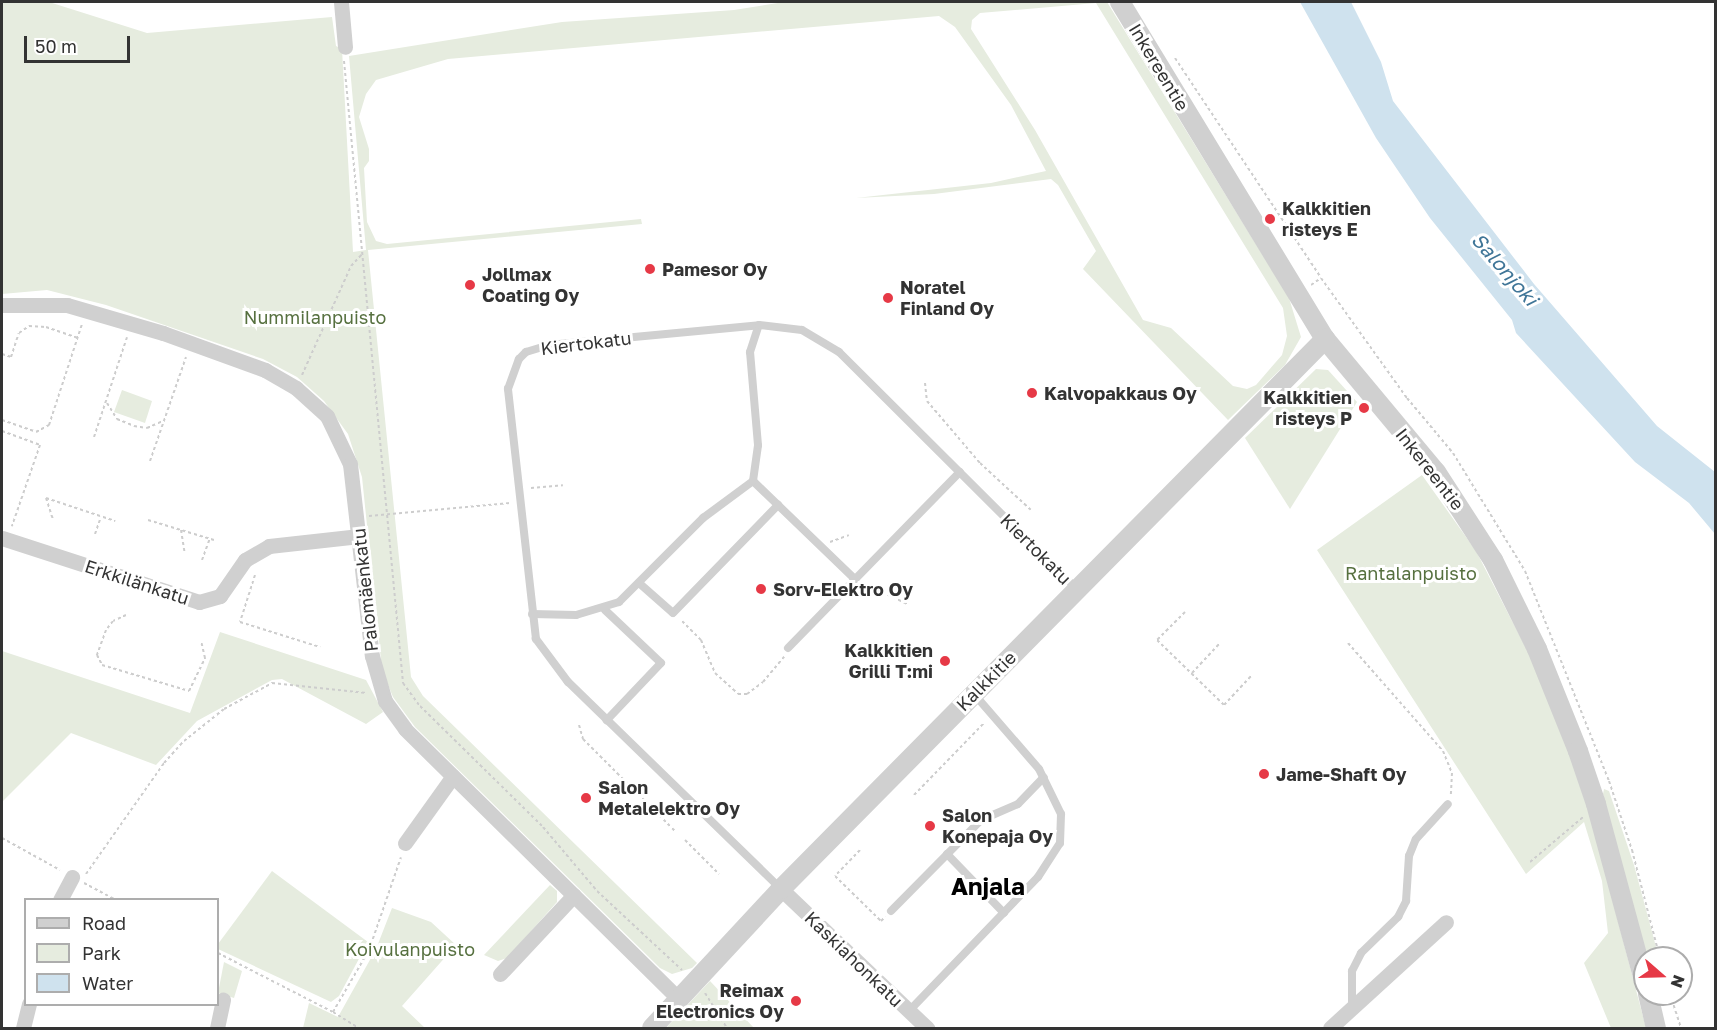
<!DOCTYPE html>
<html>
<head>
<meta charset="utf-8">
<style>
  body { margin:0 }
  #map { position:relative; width:1717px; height:1030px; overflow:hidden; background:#fff; font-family:"Golos Text",sans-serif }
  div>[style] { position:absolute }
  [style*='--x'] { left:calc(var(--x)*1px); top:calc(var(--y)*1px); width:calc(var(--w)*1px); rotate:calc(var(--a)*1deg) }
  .green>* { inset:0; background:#e6ecdf }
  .water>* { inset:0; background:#cfe2ee }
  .path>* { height:2px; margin-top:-1px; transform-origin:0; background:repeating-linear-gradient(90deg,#cdcdcd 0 3px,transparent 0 6px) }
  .service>* { height:8px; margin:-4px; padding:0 4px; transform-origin:4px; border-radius:4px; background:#d0d0d0 }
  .minor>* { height:15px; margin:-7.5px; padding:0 7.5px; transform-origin:7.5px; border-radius:7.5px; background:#d0d0d0 }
  .tertiary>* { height:20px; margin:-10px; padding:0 10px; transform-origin:10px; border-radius:10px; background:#d0d0d0 }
  .dots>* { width:16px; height:16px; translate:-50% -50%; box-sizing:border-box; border:3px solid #fff; border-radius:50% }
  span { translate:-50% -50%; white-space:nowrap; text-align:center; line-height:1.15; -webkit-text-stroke:6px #fff; paint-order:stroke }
  .street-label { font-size:18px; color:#333 }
  .poi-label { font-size:18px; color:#333; font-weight:700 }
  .left { translate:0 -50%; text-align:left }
  .right { translate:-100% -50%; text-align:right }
  .park-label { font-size:18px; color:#56703f }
  .water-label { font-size:20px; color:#3f7597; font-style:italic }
  .district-label { font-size:24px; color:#000; font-weight:700 }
  .frame { position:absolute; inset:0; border:3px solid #333; pointer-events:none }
  .legend { position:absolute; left:24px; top:898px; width:195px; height:108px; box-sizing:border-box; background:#fff; border:2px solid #adadad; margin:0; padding:8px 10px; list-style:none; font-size:18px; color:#333 }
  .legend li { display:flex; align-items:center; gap:12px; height:30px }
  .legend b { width:30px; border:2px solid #adadad }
  .north { position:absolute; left:1633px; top:946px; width:60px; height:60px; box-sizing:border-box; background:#fff; border:2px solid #adadad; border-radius:50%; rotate:110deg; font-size:16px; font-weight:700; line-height:24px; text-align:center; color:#333 }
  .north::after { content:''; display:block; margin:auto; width:21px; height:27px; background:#e63946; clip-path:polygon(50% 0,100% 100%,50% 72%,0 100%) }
  .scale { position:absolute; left:24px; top:36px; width:106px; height:27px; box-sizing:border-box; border:3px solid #333; border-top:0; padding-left:8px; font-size:18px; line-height:21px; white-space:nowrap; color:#333; -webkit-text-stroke:4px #fff; paint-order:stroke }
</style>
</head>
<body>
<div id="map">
  <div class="green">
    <i style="clip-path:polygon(evenodd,2px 2px,49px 2px,147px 33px,332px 17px,336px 46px,342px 49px,353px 252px,366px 250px,349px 56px,562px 22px,734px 10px,784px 2px,1107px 2px,1289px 298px,1301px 337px,1285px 365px,1228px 420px,1083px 269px,1096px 251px,1058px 185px,1051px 179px,934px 194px,856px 198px,991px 183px,1046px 171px,1011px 105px,955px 27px,939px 16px,448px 59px,376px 80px,366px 94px,359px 117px,369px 149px,369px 161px,364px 168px,367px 222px,376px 241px,387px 244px,641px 219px,642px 224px,368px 250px,411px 677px,423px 696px,697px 963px,692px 968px,672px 974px,660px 968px,415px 727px,393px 697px,382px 670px,362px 477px,348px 434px,324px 401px,297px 377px,263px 359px,106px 305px,47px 290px,2px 294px,2px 2px,1096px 3px,1283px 308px,1287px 336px,1282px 355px,1256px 385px,1247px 389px,1233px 386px,1171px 328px,1143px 320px,1035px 130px,971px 29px,972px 20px,980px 13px,1096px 3px)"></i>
    <i style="clip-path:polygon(1316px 369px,1328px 370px,1357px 402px,1290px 509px,1245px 438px)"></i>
    <i style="clip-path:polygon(122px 390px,152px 401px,145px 423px,114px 412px)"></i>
    <i style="clip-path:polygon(1422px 475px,1476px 551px,1530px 656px,1566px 745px,1591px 818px,1646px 1028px,1611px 1028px,1584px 963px,1608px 933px,1602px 881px,1584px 822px,1526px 874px,1317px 550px)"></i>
    <i style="clip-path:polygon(220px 632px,366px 680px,383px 712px,366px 724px,282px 679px,272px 680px,197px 721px,156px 765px,71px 733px,2px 802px,2px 651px,190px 713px)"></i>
    <i style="clip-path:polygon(1604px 789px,1609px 791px,1634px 865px,1659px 958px,1647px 958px,1603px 794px)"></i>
    <i style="clip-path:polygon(272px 871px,368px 942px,339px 996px,331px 1002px,218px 949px,218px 944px)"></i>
    <i style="clip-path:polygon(550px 885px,557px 891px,557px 902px,507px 958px,498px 961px,484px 955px)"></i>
    <i style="clip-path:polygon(392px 908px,431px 922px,456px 945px,402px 1006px,425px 1028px,303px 1028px,309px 1003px,338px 1017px,376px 949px)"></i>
    <i style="clip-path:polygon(224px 962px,242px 971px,234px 998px,218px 993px)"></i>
    <i style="clip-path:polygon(710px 981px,754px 1028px,666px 1028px)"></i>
  </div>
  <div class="water">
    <i style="clip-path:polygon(1300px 2px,1351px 2px,1381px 62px,1393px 101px,1534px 284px,1657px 426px,1715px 472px,1715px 534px,1689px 503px,1635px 462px,1516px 333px,1512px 320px,1430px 218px,1376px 138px)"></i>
  </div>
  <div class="path">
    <i style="--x:1175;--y:58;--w:264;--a:56.4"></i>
    <i style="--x:1321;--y:278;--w:148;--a:54.4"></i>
    <i style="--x:1407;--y:398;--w:72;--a:50.1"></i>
    <i style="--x:1453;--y:453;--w:138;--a:58.6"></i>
    <i style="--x:1525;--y:571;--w:226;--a:68.2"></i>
    <i style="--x:1609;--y:781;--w:73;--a:71.6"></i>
    <i style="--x:1632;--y:850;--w:112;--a:75.5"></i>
    <i style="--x:344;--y:61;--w:625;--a:84.58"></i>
    <i style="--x:403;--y:683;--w:29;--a:54"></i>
    <i style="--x:420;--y:706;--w:173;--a:44.5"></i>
    <i style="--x:543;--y:827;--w:84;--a:49.8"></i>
    <i style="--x:597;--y:891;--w:116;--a:42.9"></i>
    <i style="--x:1311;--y:285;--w:12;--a:-35"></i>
    <i style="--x:2;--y:354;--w:9;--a:18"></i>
    <i style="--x:11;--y:357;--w:25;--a:-72"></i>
    <i style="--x:19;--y:333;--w:12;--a:-35"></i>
    <i style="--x:29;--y:326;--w:17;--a:3"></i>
    <i style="--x:46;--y:327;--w:34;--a:19"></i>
    <i style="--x:302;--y:375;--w:120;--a:-65.8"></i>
    <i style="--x:351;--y:266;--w:18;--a:-47"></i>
    <i style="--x:925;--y:383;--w:18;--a:84"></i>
    <i style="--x:927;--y:401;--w:82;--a:49.5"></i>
    <i style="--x:980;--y:463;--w:69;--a:42.7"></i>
    <i style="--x:107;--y:403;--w:19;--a:58"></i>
    <i style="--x:117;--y:419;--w:18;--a:22"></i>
    <i style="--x:134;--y:426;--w:13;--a:9"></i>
    <i style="--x:147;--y:428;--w:17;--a:-24"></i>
    <i style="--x:2;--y:420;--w:36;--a:19"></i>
    <i style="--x:36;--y:432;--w:15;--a:-28"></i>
    <i style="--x:49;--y:425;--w:106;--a:-71.9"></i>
    <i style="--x:2;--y:431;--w:40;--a:20.2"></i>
    <i style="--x:40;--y:445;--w:86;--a:109.1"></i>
    <i style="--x:94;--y:437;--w:105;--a:-71.7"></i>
    <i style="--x:150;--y:461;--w:110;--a:-70.9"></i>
    <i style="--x:531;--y:488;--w:32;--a:-5"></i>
    <i style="--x:46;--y:498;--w:73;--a:18.4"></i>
    <i style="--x:46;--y:498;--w:23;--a:72"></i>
    <i style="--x:369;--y:516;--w:142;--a:-5.3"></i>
    <i style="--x:148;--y:520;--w:69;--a:16.9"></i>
    <i style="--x:181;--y:530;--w:24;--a:81"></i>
    <i style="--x:95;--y:534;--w:18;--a:-71"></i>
    <i style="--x:830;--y:542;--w:20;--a:-20"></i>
    <i style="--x:202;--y:560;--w:23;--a:-70"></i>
    <i style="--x:255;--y:575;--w:49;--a:107.7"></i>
    <i style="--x:240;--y:622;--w:84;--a:17.4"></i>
    <i style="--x:866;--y:584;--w:46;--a:26"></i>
    <i style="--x:1185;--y:612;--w:40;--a:135"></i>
    <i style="--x:1157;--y:640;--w:93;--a:44.1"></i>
    <i style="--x:1224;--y:705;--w:41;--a:-47"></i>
    <i style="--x:126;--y:615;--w:14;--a:155"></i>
    <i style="--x:113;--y:621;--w:11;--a:128"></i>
    <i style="--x:106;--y:630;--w:27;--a:110"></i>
    <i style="--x:97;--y:655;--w:11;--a:63"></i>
    <i style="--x:102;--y:665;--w:91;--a:16.6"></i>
    <i style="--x:189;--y:691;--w:37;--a:-64"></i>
    <i style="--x:205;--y:658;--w:17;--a:-103"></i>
    <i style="--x:682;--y:621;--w:27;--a:45"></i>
    <i style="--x:701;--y:640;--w:36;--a:67"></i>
    <i style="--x:715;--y:673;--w:31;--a:42"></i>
    <i style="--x:738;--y:694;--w:9;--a:0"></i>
    <i style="--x:747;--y:694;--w:20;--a:-37"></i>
    <i style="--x:763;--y:682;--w:33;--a:-50"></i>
    <i style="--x:1348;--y:643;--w:144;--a:48.7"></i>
    <i style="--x:1443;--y:751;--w:24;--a:68"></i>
    <i style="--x:1452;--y:773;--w:21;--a:93"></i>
    <i style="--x:1192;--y:673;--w:40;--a:-47"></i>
    <i style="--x:579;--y:725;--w:15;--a:74"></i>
    <i style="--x:583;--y:739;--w:130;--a:45"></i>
    <i style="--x:914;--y:795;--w:102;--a:-45.8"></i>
    <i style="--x:2;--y:838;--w:66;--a:28.9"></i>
    <i style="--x:685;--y:840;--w:48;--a:45"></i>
    <i style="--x:860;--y:850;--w:36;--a:134"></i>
    <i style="--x:835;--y:876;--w:64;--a:44.4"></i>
    <i style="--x:881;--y:921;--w:6;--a:-45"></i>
    <i style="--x:1530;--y:862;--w:70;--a:-40.3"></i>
    <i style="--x:86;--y:874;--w:136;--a:-54.9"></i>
    <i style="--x:164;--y:763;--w:30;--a:-48"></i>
    <i style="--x:184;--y:741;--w:51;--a:-38.7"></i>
    <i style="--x:224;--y:709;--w:55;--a:-28.4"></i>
    <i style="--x:272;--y:683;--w:95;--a:6.1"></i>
    <i style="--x:84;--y:883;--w:36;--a:28"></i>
    <i style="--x:218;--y:953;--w:129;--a:27.2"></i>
    <i style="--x:333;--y:1012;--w:72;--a:-59.9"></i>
    <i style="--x:369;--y:950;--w:98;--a:-71"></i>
    <i style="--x:705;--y:993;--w:41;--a:57.8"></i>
    <i style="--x:1670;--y:994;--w:36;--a:72"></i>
    <i style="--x:333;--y:1012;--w:31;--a:32"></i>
  </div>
  <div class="service">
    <i style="--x:753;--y:481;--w:141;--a:43.9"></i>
    <i style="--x:639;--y:583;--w:45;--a:41.4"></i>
    <i style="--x:673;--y:613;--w:151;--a:-45.8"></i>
    <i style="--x:605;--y:610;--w:77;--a:43.4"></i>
    <i style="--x:661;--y:663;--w:79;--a:133.5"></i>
    <i style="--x:532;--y:614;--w:44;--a:1.3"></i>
    <i style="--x:576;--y:615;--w:45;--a:-16.8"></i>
    <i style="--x:619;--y:602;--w:119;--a:-45"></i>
    <i style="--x:703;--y:518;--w:62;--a:-36.5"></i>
    <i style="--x:753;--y:481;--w:36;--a:-82"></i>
    <i style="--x:758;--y:445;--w:93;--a:-94.9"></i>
    <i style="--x:750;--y:352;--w:28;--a:-72"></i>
    <i style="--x:788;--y:648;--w:246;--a:-45.7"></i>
    <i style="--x:947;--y:854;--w:82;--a:46"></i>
    <i style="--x:780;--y:888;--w:296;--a:-135.8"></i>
    <i style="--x:568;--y:682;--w:54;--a:-126.7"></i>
    <i style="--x:536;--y:639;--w:252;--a:-96.4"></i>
    <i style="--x:508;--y:389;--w:32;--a:-70"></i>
    <i style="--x:519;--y:359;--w:10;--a:-45"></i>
    <i style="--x:526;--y:352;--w:24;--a:-17"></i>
    <i style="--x:549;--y:345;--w:211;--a:-5.4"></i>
    <i style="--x:759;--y:325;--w:43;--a:6.6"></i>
    <i style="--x:802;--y:330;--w:43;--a:30.7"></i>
    <i style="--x:839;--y:352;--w:336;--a:44.9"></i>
    <i style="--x:891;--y:911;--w:128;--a:-45.3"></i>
    <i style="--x:981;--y:820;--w:40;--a:-23.4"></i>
    <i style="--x:1018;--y:804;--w:37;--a:-46"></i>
    <i style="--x:1352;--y:1006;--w:35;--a:-90"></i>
    <i style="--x:1352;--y:971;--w:20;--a:-63"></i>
    <i style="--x:1361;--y:953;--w:52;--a:-44.2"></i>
    <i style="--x:1398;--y:917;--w:18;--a:-63"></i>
    <i style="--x:1406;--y:901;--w:45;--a:-86.2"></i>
    <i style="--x:1409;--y:856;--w:18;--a:-68"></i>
    <i style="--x:1416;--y:839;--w:47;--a:-47.6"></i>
    <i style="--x:909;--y:1011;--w:186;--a:-46.1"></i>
    <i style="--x:1038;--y:877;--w:40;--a:-57.1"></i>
    <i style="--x:1060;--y:843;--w:29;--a:-88"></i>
    <i style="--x:1061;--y:814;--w:50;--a:-116.1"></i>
    <i style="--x:1039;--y:769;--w:99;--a:-130.9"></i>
  </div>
  <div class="minor">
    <i style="--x:341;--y:2;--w:45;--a:84.9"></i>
    <i style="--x:2;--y:305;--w:65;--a:0"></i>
    <i style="--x:67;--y:305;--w:100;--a:16.3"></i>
    <i style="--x:163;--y:333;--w:109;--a:19.9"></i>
    <i style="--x:265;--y:370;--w:36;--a:30"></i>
    <i style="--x:296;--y:388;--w:42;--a:42.1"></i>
    <i style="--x:327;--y:416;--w:53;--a:64.4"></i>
    <i style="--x:350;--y:464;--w:193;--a:83.5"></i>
    <i style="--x:372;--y:656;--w:47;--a:73.9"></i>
    <i style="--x:385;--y:701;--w:34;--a:54"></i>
    <i style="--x:405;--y:729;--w:385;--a:44.6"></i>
    <i style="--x:2;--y:538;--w:207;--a:18"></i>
    <i style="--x:199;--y:602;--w:22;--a:-16"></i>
    <i style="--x:220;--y:596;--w:44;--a:-55.2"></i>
    <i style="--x:245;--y:560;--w:28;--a:-30"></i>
    <i style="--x:269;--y:546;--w:91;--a:-6.3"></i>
    <i style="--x:405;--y:843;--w:82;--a:-54.4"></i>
    <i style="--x:781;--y:889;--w:202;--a:43.6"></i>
    <i style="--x:60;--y:900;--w:26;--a:-62"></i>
    <i style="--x:500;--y:974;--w:108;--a:-46.9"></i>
    <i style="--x:23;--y:1028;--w:25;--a:-76"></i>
    <i style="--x:217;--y:1028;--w:29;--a:-78"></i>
    <i style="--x:1330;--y:1028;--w:157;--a:-42.4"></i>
  </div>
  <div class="tertiary">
    <i style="--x:1120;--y:2;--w:394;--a:58.7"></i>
    <i style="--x:1325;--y:339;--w:173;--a:50.2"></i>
    <i style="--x:1436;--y:472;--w:105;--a:57.1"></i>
    <i style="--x:1493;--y:560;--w:99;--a:63.7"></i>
    <i style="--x:1537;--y:649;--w:110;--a:68.1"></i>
    <i style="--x:1578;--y:751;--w:56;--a:71.2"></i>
    <i style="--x:1596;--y:804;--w:187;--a:74.8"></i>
    <i style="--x:1648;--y:994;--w:35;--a:77"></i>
    <i style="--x:652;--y:1028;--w:190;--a:-47.1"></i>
    <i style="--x:781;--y:889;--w:774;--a:-45.31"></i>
  </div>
  <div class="dots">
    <i style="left:1270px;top:219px;background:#e63946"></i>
    <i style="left:650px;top:269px;background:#e63946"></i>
    <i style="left:470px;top:285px;background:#e63946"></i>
    <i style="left:888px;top:298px;background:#e63946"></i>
    <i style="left:1032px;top:393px;background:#e63946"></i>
    <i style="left:1364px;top:408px;background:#e63946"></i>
    <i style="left:761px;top:589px;background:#e63946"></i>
    <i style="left:945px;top:661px;background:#e63946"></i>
    <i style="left:1264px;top:774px;background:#e63946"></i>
    <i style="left:586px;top:798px;background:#e63946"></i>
    <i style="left:930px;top:826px;background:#e63946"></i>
    <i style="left:796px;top:1001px;background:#e63946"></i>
  </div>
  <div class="street-label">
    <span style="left:1159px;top:67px;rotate:59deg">Inkereentie</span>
    <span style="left:586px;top:343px;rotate:-7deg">Kiertokatu</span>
    <span style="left:1430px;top:469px;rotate:52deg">Inkereentie</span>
    <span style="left:1036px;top:549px;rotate:45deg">Kiertokatu</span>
    <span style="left:137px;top:582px;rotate:18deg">Erkkilänkatu</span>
    <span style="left:365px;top:590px;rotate:-96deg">Palomäenkatu</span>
    <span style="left:986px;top:681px;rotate:-45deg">Kalkkitie</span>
    <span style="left:854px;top:959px;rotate:44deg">Kaskiahonkatu</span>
  </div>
  <div class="poi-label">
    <span class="left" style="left:1282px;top:219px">Kalkkitien<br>risteys E</span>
    <span class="left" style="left:662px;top:269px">Pamesor Oy</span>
    <span class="left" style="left:482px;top:285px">Jollmax<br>Coating Oy</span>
    <span class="left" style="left:900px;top:298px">Noratel<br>Finland Oy</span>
    <span class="left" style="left:1044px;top:393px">Kalvopakkaus Oy</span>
    <span class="right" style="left:1352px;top:408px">Kalkkitien<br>risteys P</span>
    <span class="left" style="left:773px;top:589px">Sorv-Elektro Oy</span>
    <span class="right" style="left:933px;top:661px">Kalkkitien<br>Grilli T:mi</span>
    <span class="left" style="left:1276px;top:774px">Jame-Shaft Oy</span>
    <span class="left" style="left:598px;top:798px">Salon<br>Metalelektro Oy</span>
    <span class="left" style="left:942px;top:826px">Salon<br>Konepaja Oy</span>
    <span class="right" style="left:784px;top:1001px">Reimax<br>Electronics Oy</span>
  </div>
  <div class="park-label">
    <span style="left:315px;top:317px">Nummilanpuisto</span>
    <span style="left:1411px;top:573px">Rantalanpuisto</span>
    <span style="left:410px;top:949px">Koivulanpuisto</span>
  </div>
  <div class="water-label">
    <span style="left:1505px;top:269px;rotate:49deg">Salonjoki</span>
  </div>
  <div class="district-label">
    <span style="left:988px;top:886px">Anjala</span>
  </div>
  <div class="frame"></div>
  <ul class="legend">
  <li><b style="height:8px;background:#d0d0d0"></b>Road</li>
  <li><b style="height:16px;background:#e6ecdf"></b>Park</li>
  <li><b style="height:16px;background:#cfe2ee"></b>Water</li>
  </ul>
  <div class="north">N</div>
  <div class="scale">50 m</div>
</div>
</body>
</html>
